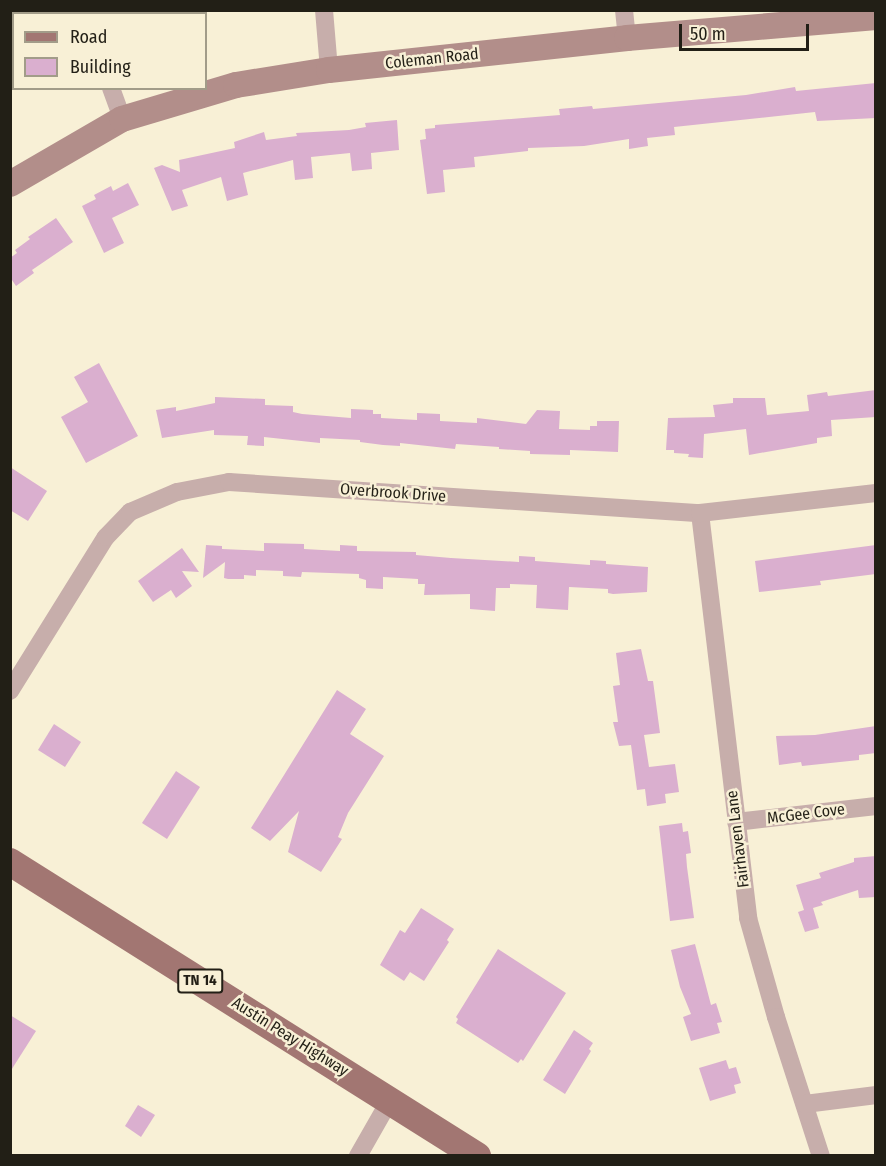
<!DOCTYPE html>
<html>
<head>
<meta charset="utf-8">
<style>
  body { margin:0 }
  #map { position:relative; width:886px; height:1166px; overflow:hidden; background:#f8f0d6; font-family:"Fira Sans Condensed",sans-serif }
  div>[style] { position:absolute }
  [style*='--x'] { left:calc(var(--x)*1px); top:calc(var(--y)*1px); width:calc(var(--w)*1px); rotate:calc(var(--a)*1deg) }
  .building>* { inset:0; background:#daafcf }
  .minor>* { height:18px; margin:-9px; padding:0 9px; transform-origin:9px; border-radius:9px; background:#c7aeab }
  .secondary>* { height:26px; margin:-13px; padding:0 13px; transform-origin:13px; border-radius:13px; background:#b28e8a }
  .primary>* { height:28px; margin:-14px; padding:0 14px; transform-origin:14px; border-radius:14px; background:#a27672 }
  span { translate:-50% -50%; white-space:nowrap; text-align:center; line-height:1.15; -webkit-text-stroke:5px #f8f0d6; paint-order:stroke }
  .shield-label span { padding:2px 4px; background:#f8f0d6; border:2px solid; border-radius:4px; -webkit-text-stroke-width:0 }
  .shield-label { font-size:15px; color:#221f16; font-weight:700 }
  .street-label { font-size:16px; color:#221f16 }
  .frame { position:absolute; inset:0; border:12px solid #221f16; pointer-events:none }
  .legend { position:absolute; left:12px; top:12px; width:195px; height:78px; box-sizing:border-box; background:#f8f0d6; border:2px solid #a29c89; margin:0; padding:8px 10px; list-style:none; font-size:18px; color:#221f16 }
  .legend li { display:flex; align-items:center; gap:12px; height:30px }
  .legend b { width:30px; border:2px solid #a29c89 }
  .scale { position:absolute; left:679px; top:24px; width:130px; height:27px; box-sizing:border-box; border:3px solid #221f16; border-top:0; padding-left:8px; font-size:18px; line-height:21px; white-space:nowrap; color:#221f16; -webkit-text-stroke:4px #f8f0d6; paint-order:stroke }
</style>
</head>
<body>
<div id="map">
  <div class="building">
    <i style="clip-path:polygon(876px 83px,876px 118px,817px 121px,815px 112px,674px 127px,675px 135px,647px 138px,648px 146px,629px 149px,629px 139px,584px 146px,528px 148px,528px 151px,474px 157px,475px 167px,443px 170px,445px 192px,427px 194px,420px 140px,426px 139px,425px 129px,435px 128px,435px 125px,560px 115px,559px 109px,592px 106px,593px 109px,746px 95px,795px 87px,796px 91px)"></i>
    <i style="clip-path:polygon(397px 120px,399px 150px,371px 153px,372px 169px,352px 171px,350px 153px,311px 157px,313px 178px,295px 180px,293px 160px,243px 173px,248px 195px,227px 201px,221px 177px,182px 190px,188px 206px,172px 211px,154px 168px,162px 165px,180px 172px,179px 160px,235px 148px,234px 142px,264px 132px,266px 140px,297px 136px,296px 133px,349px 130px,366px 127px,365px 123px)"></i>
    <i style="clip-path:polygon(128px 183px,139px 205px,112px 218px,124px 243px,104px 253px,82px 206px,96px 199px,94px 195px,111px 186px,113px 191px)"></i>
    <i style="clip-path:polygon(56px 218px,73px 242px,32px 270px,34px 273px,16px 286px,10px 277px,10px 258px,17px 253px,15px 250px,30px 239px,28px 237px)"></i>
    <i style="clip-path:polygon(99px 363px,138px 436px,86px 463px,61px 417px,88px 402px,74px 377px)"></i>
    <i style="clip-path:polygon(876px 390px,876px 417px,831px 420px,832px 436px,817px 438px,817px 443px,749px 455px,746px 429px,704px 434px,703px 458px,688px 457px,689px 454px,674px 453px,674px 450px,666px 450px,668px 418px,715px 417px,713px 405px,733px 403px,733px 398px,765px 398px,767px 415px,809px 411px,807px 395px,827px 392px,828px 396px)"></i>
    <i style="clip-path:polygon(215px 397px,265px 399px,265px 405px,293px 406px,293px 412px,302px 414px,351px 418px,351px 409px,373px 410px,373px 414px,381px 414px,381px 418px,417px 420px,417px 413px,440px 414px,440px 421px,477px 423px,477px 418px,526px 424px,537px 410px,560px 411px,559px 429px,590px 430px,590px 426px,597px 426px,597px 421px,619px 421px,618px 452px,570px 450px,570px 455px,530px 454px,530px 451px,499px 449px,499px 447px,456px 444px,455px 449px,400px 443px,400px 446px,383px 445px,360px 442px,360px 440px,320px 438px,320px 443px,264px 437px,264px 446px,247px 445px,248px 436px,214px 435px,214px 430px,162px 438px,156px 410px,176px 407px,176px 411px,215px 403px)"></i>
    <i style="clip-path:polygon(10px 467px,47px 491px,28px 521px,10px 510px)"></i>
    <i style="clip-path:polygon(264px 543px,304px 544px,304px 549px,340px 551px,340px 545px,357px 546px,357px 551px,416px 552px,416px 555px,451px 558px,519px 562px,519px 556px,535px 557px,535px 561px,590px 565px,590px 560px,606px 561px,606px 564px,648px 567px,647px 592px,613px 594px,608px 593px,608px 589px,569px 587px,568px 610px,536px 608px,537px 585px,510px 584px,510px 588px,496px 588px,495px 611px,470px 609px,470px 594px,424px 595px,425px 584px,418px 584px,418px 579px,383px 577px,383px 589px,366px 588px,366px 580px,359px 578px,359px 574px,302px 572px,301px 577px,283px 576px,283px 571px,256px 570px,256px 576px,244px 575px,244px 579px,228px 579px,224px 578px,225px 562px,203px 578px,206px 545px,222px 546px,222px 549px,264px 551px)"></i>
    <i style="clip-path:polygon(876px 545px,876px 574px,820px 581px,821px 585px,759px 592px,755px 561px)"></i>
    <i style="clip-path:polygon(182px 548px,199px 572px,182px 571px,192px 586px,176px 598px,171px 590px,153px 602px,138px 581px)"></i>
    <i style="clip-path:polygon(641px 649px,648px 681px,653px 681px,660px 733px,644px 735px,649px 767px,675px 764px,679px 792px,665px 794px,666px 803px,647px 806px,645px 789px,637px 790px,631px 745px,619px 746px,613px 722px,618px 722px,613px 686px,620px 685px,616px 653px)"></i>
    <i style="clip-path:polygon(337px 690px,366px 709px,350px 734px,384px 756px,348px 813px,338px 837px,342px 839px,321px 872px,288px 852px,299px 811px,270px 841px,251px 828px)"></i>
    <i style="clip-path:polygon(54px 724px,81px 742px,65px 767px,38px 750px)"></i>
    <i style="clip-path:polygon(876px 726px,876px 753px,859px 755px,859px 760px,802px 766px,801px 762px,779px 765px,776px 736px,815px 735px)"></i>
    <i style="clip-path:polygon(176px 771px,200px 787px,167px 839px,142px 823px)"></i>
    <i style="clip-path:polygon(682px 823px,683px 832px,688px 831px,691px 853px,686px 854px,687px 867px,694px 918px,670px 921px,659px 826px)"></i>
    <i style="clip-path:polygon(876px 856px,876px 897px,859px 898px,858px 890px,821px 902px,823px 905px,813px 908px,819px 928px,805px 932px,798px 912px,804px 910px,796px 885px,821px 878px,819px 873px,854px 862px,854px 858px)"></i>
    <i style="clip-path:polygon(421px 908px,454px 929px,447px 940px,449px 942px,424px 981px,410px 972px,404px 981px,380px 965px,400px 930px,405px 933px)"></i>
    <i style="clip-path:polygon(695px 944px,711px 1005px,716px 1003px,722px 1022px,717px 1023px,720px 1033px,691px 1041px,683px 1017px,691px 1014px,680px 987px,671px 950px)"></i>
    <i style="clip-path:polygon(498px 949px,566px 993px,523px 1061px,521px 1059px,518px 1063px,456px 1023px,458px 1019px,456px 1017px)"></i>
    <i style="clip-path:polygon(10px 1015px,36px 1031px,10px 1072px)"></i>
    <i style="clip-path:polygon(574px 1030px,593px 1043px,589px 1049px,591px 1051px,565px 1094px,543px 1080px)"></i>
    <i style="clip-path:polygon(726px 1060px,729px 1069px,736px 1067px,741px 1083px,734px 1085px,736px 1093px,710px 1101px,699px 1068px)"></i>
    <i style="clip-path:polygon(138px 1105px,155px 1115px,141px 1137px,125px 1126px)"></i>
  </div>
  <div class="minor">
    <i style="--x:84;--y:10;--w:4;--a:76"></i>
    <i style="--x:324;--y:10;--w:60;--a:85.2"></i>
    <i style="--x:624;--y:10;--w:28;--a:84"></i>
    <i style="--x:111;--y:88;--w:33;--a:70"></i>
    <i style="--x:700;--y:513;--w:408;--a:83.2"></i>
    <i style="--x:748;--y:918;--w:103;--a:74.2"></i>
    <i style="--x:776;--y:1017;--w:146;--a:72.1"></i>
    <i style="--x:10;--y:691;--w:181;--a:-58.1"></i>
    <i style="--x:106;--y:537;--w:35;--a:-46"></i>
    <i style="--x:130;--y:512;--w:51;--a:-23.1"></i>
    <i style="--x:177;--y:492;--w:53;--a:-10.9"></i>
    <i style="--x:229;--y:482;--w:472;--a:3.8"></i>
    <i style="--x:700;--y:513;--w:177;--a:-6.5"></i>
    <i style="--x:736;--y:822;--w:141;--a:-6.5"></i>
    <i style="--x:805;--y:1104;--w:72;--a:-7.2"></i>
    <i style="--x:358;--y:1156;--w:64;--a:-60.3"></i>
  </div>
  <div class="secondary">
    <i style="--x:10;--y:184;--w:129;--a:-30.1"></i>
    <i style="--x:122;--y:119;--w:119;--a:-16.6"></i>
    <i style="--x:236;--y:85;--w:94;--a:-9.2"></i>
    <i style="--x:329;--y:70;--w:300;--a:-6.1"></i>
    <i style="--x:627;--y:38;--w:250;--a:-4.8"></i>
  </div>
  <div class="primary">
    <i style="--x:10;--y:862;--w:552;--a:32.19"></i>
  </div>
  <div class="shield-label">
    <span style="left:200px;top:981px">TN 14</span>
  </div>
  <div class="street-label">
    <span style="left:432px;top:59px;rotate:-6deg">Coleman Road</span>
    <span style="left:393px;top:493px;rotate:4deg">Overbrook Drive</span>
    <span style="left:806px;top:814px;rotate:-7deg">McGee Cove</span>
    <span style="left:738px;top:839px;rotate:-97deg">Fairhaven Lane</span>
    <span style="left:290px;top:1037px;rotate:32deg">Austin Peay Highway</span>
  </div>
  <div class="frame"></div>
  <ul class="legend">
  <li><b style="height:8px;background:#a27672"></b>Road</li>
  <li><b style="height:16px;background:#daafcf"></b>Building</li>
  </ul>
  <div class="scale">50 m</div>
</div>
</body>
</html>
